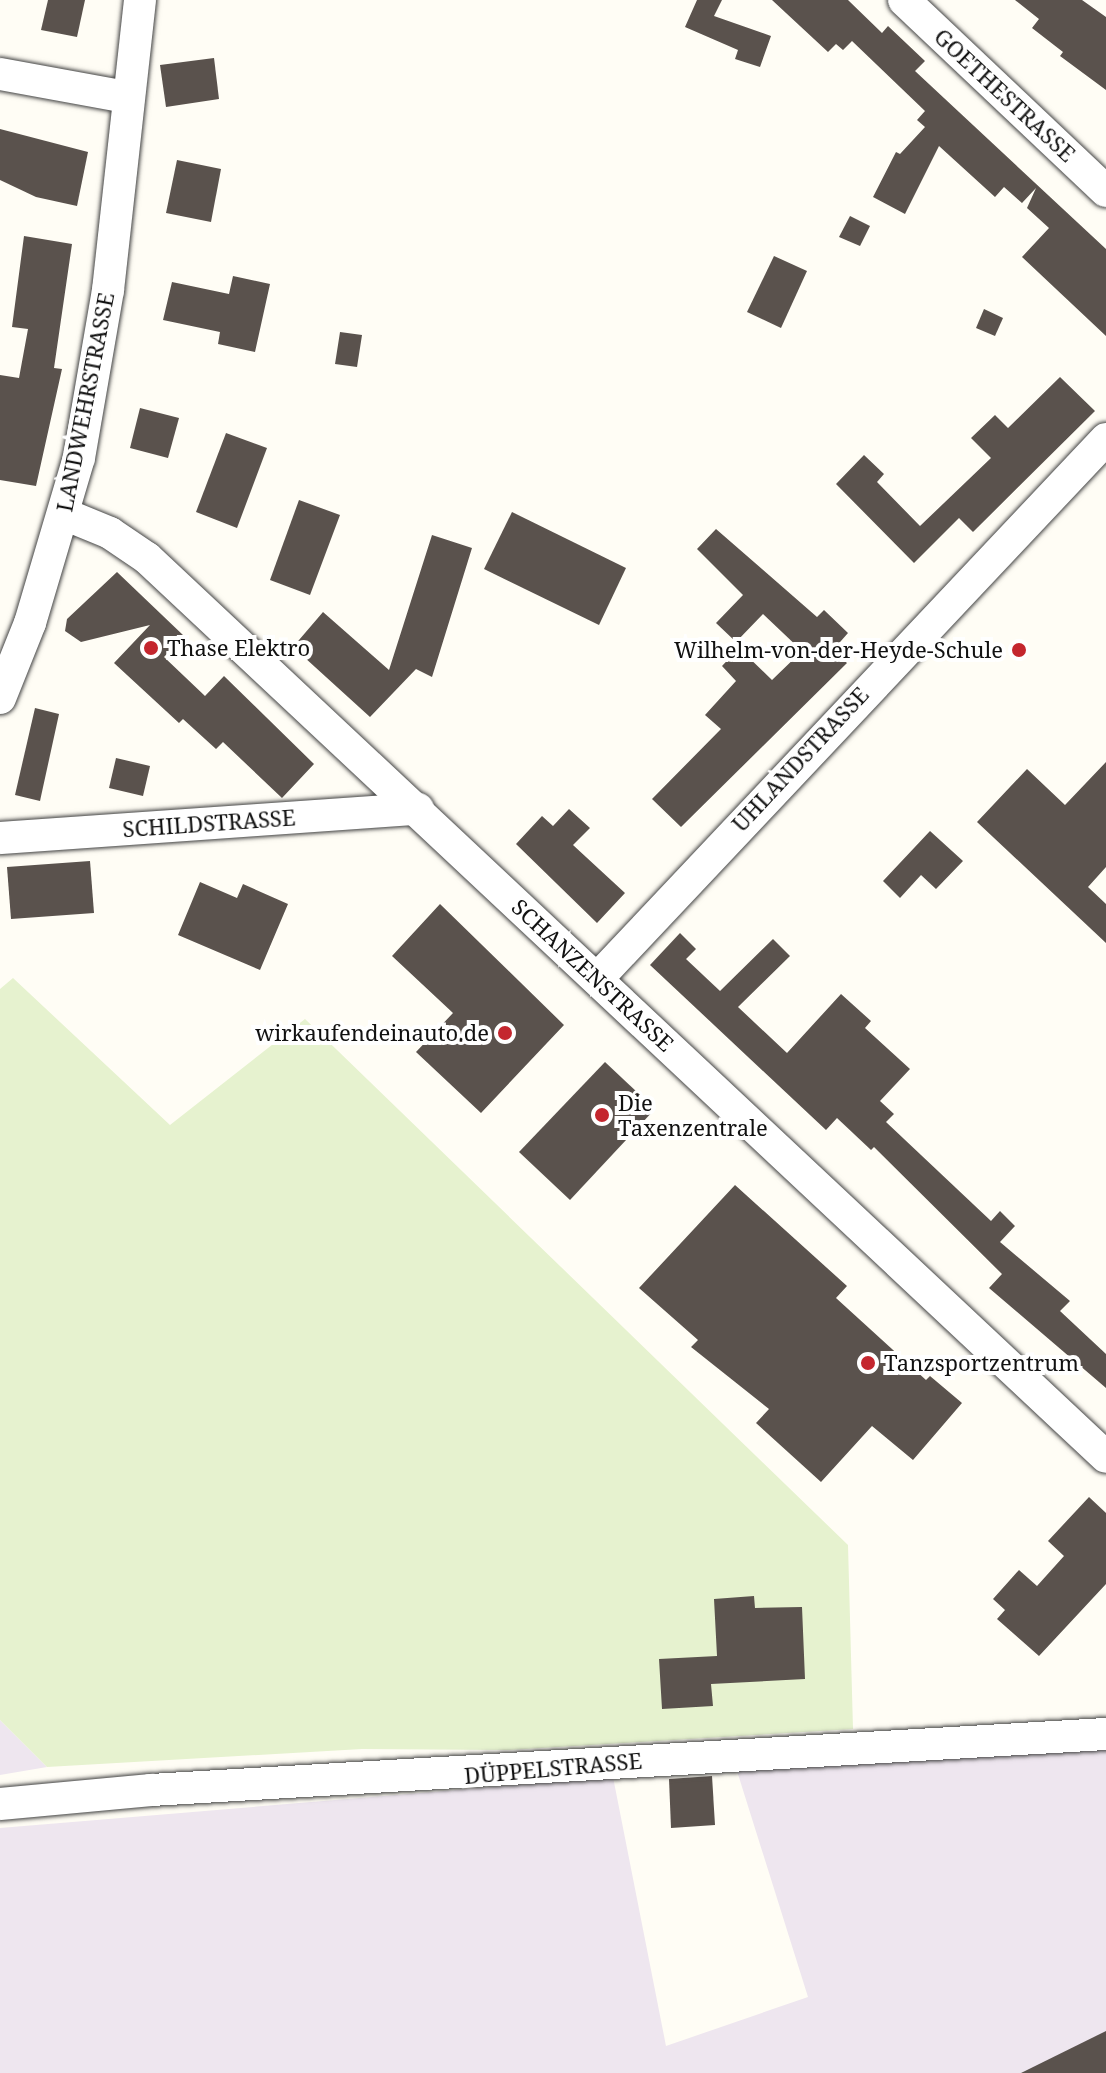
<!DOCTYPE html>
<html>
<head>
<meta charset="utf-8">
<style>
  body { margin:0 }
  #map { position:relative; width:1106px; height:2073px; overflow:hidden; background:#fffdf5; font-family:"Noto Serif",serif }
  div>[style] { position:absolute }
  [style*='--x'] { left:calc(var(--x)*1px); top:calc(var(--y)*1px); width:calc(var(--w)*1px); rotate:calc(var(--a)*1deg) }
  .industrial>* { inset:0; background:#eee6ef }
  .pitch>* { inset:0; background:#e6f2cf }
  .building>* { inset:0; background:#5a524d }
  .roads { filter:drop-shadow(0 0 2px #444) drop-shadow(0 0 2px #444) }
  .minor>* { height:32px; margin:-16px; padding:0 16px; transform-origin:16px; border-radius:16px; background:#fff }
  .dots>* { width:22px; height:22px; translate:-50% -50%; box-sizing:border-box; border:4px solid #fff; border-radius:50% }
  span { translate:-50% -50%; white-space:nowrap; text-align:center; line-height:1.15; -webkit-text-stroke:8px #fff; paint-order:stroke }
  .street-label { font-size:22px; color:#111 }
  .poi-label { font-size:22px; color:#111 }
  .left { translate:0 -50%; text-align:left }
  .right { translate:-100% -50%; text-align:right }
</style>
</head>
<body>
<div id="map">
  <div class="industrial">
    <i style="clip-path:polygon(0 1720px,47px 1767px,0 1775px)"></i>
    <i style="clip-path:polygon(1106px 1749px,1106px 2073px,0 2073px,0 1828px,613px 1777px,666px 2046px,808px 1997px,737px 1771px)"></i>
  </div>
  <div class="pitch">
    <i style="clip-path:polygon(13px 978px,170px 1125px,305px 1019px,848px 1545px,853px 1729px,509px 1750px,362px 1749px,47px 1767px,0 1720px,0 989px)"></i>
  </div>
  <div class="building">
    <i style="clip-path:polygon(48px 0,85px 0,77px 37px,41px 30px)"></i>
    <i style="clip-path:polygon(697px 0,722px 0,714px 16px,771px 36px,760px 67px,735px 59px,738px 50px,685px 27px)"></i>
    <i style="clip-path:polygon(772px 0,848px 0,882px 33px,888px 26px,925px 61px,915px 71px,1106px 249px,1106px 336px,1022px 257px,1049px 228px,1027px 208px,1036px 188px,1022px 203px,1004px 187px,995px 197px,939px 146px,905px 214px,873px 197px,896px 152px,900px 154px,925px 127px,917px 120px,925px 111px,852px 41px,843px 50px,836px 44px,828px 52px)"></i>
    <i style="clip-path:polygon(1015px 0,1082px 0,1106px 17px,1106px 90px,1060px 56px,1063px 52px,1032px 28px,1039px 19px)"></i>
    <i style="clip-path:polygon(214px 58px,219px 99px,166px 107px,160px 65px)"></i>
    <i style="clip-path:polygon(0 129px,88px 152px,77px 206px,36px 197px,0 180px)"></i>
    <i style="clip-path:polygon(177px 160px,221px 169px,211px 222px,166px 213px)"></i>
    <i style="clip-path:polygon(850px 216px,870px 226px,860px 246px,839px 237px)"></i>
    <i style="clip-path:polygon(24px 236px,72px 244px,54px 368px,62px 369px,36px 486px,0 480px,0 375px,19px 378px,28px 329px,12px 327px)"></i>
    <i style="clip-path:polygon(774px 256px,807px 271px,781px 328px,747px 312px)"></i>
    <i style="clip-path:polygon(233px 276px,270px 284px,255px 352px,218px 344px,220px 332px,163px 320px,172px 282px,229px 294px)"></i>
    <i style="clip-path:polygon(984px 309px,1003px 318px,995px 336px,976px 328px)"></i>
    <i style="clip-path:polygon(340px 332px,362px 335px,357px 367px,335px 364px)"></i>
    <i style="clip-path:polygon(1060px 377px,1095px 411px,973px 532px,959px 518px,914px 563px,836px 484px,864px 455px,884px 474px,877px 482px,920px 526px,991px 458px,971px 438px,995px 415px,1008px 428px)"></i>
    <i style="clip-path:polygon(140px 408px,179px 418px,168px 458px,130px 448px)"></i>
    <i style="clip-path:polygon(226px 433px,267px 448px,237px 528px,196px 512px)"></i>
    <i style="clip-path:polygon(299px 500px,340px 515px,310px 595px,270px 580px)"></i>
    <i style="clip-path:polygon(512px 512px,626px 568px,599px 625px,484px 569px)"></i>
    <i style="clip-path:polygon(716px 529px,817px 617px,824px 610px,848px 633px,833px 650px,847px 663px,681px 827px,652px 799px,721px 729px,705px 715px,736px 681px,722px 666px,739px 648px,772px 680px,802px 651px,763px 614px,736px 642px,716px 623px,743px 595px,697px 549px)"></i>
    <i style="clip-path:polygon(432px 535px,472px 548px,432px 677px,416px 669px,370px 717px,293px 647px,323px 612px,389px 670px)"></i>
    <i style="clip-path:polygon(117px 572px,184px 636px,164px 657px,205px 696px,224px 676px,314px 764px,282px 798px,223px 742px,216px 749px,183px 719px,179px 723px,114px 663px,150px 625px,81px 642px,65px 631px,67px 619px)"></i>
    <i style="clip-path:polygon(35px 708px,59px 714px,40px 801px,15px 795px)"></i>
    <i style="clip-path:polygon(116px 758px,150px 766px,143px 796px,109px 788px)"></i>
    <i style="clip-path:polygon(1106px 762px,1106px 867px,1088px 887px,1106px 904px,1106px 943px,977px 822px,1027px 769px,1065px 805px)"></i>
    <i style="clip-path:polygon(569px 809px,590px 828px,573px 845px,625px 893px,597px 923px,516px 844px,542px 816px,553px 826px)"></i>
    <i style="clip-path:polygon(930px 831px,963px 861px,936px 889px,921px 875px,900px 898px,883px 881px)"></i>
    <i style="clip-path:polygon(90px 861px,94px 913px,11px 919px,7px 867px)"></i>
    <i style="clip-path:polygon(200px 882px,237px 898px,243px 884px,288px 904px,260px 970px,178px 935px)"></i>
    <i style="clip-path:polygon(440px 904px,564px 1025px,481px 1113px,416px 1052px,453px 1013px,392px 956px)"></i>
    <i style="clip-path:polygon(680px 933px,696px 949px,686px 959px,720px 991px,773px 939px,790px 956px,738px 1007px,787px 1053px,841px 994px,871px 1021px,865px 1028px,910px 1069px,880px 1101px,894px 1114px,886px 1122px,991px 1221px,1000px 1211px,1015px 1226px,1000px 1242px,1070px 1301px,1060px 1311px,1106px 1354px,1106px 1388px,989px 1288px,1002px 1274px,874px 1147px,871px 1150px,837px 1118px,826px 1130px,650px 965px)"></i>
    <i style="clip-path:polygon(605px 1062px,655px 1109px,570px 1200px,519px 1152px)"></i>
    <i style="clip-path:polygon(735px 1185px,847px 1286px,836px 1298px,926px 1380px,930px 1376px,962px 1403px,913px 1460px,872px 1426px,821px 1482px,756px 1423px,769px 1409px,691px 1347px,698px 1340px,639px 1288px)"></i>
    <i style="clip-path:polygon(1089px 1497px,1106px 1513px,1106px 1584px,1039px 1656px,997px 1619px,1005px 1610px,993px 1599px,1019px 1570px,1037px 1586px,1064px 1556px,1048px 1541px)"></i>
    <i style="clip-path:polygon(754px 1596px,755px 1608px,802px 1607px,805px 1679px,711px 1684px,713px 1706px,662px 1709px,659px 1659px,717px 1656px,714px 1599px)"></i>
    <i style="clip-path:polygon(712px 1776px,715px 1825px,671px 1828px,669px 1779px)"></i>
    <i style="clip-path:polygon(1106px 2031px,1106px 2073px,1021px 2073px)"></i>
  </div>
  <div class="roads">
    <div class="minor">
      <i style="--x:904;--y:0;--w:278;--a:43.4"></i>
      <i style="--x:0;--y:74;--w:129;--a:10.3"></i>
      <i style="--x:64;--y:514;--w:50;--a:22.4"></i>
      <i style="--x:110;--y:533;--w:45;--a:34"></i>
      <i style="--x:147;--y:558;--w:1314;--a:43.15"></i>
      <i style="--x:0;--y:698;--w:81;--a:-68.2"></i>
      <i style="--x:30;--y:623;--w:172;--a:-73.5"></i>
      <i style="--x:79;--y:458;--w:170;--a:-80.2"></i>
      <i style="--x:108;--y:290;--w:292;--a:-83.7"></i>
      <i style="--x:0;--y:838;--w:419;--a:-4"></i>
      <i style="--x:597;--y:979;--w:742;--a:-46.69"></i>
      <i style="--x:0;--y:1804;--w:152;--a:-5.3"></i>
      <i style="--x:151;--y:1790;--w:957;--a:-3.36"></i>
    </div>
  </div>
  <div class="dots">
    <i style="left:151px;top:648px;background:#c4262e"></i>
    <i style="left:1019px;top:650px;background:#c4262e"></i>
    <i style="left:505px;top:1033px;background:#c4262e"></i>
    <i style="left:602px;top:1115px;background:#c4262e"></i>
    <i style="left:868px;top:1363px;background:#c4262e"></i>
  </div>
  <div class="street-label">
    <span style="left:1005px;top:95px;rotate:43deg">GOETHESTRASSE</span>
    <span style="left:85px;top:402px;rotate:-79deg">LANDWEHRSTRASSE</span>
    <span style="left:800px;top:759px;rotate:-47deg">UHLANDSTRASSE</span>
    <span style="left:209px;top:823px;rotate:-4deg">SCHILDSTRASSE</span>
    <span style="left:593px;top:975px;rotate:43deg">SCHANZENSTRASSE</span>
    <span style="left:553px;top:1768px;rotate:-5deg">DÜPPELSTRASSE</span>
  </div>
  <div class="poi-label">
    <span class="left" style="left:167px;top:648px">Thase Elektro</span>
    <span class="right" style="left:1003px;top:650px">Wilhelm-von-der-Heyde-Schule</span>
    <span class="right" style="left:489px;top:1033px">wirkaufendeinauto.de</span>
    <span class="left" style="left:618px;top:1115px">Die<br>Taxenzentrale</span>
    <span class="left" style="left:884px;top:1363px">Tanzsportzentrum</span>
  </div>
</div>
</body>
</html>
